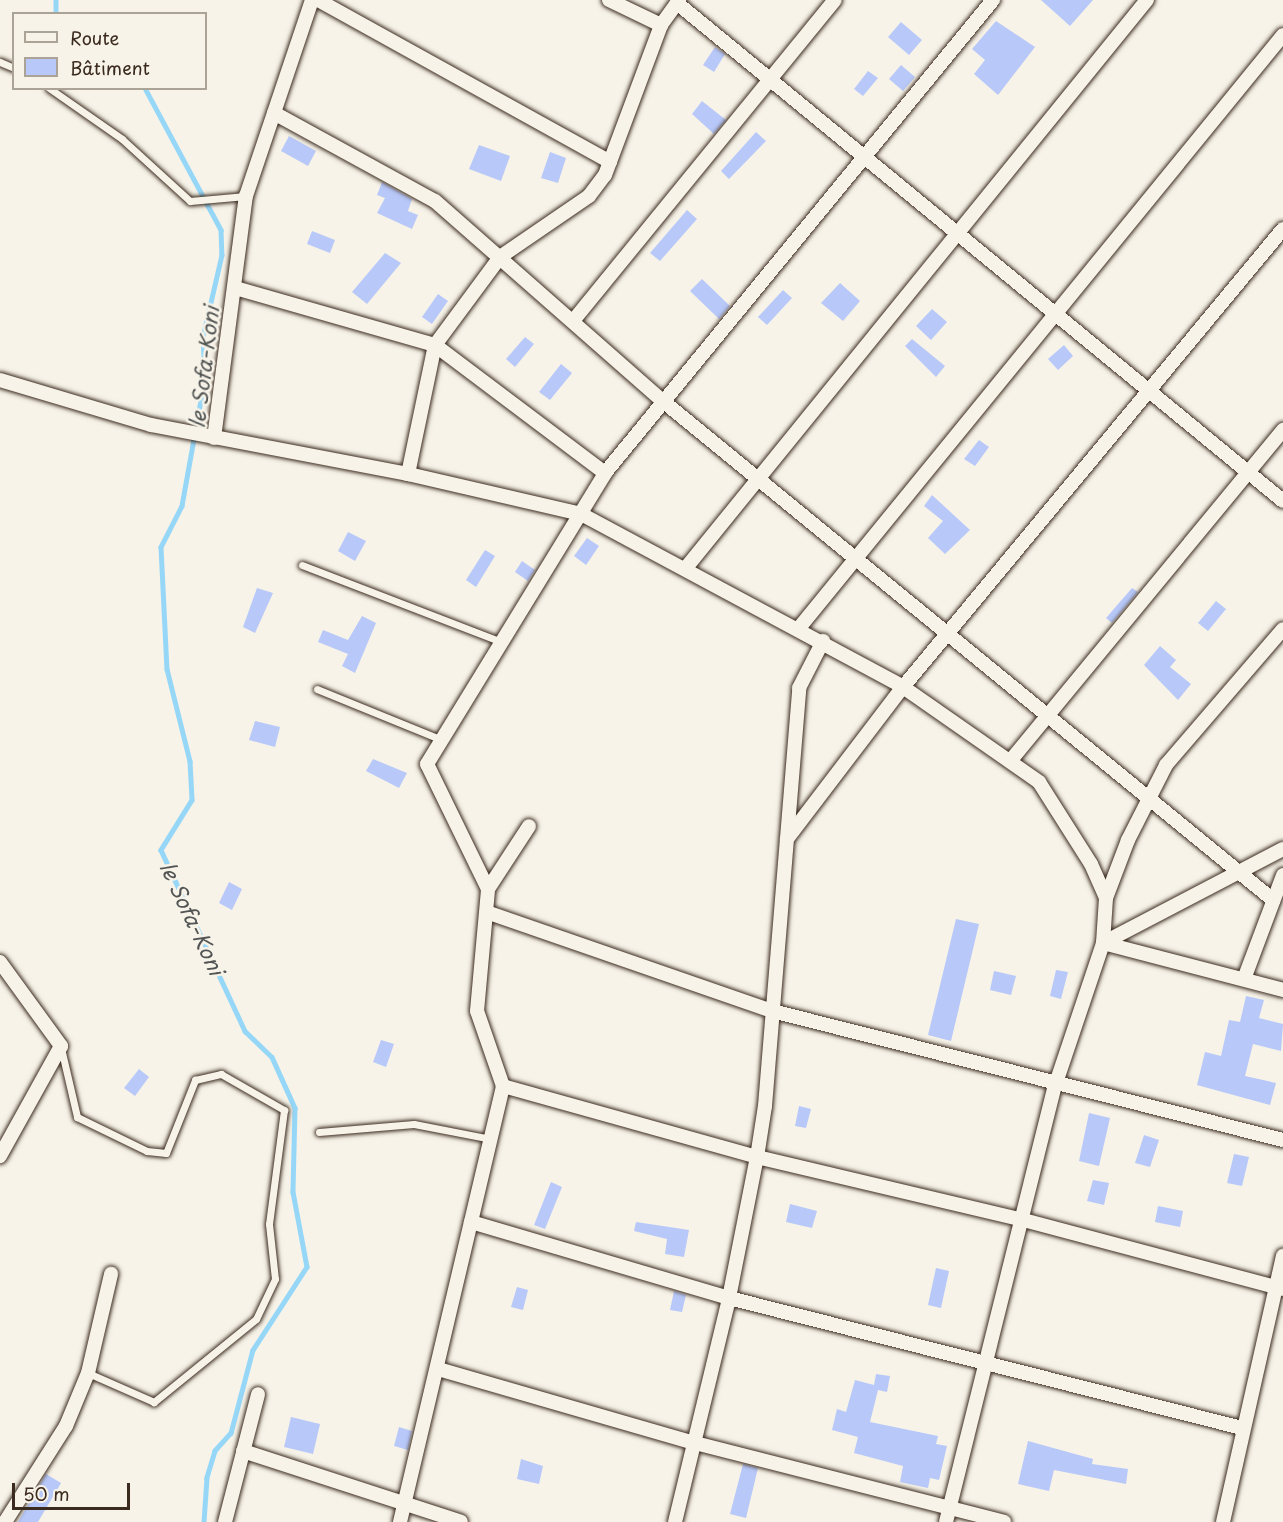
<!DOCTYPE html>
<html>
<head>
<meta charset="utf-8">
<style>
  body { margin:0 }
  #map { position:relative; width:1283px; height:1522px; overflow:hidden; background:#f7f3e8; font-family:"Playpen Sans",sans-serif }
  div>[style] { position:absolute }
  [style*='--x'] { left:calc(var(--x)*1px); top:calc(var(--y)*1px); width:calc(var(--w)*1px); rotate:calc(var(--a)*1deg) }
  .stream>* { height:4.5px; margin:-2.25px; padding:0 2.25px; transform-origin:2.25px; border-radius:2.25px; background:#96d7f8 }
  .building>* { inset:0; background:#b8c9f9 }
  .roads { filter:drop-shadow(0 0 2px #3b2a1e) drop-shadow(0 0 2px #3b2a1e) }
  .lane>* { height:7px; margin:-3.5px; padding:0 3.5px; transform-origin:3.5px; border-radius:3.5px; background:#f7f3e8 }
  .street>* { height:14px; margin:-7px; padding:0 7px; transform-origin:7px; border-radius:7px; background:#f7f3e8 }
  span { translate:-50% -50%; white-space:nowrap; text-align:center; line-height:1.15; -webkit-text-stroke:5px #f7f3e8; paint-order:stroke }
  .water-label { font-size:21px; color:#525554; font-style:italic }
  .legend { position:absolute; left:12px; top:12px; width:195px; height:78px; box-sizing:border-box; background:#f7f3e8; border:2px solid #aca397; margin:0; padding:8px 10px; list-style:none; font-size:18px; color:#3b2a1e }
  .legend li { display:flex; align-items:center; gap:12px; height:30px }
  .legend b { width:30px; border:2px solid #aca397 }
  .scale { position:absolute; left:12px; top:1483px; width:118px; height:27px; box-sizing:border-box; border:3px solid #3b2a1e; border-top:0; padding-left:8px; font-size:18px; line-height:21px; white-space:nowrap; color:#3b2a1e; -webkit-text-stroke:4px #f7f3e8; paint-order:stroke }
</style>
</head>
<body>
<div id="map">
  <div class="stream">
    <i style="--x:56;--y:0;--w:14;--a:90"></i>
    <i style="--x:145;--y:88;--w:161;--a:61.8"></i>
    <i style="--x:221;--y:230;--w:25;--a:88"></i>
    <i style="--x:222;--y:255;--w:84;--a:103"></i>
    <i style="--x:203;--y:337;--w:41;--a:87.2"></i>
    <i style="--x:205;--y:378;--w:130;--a:100.2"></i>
    <i style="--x:182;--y:506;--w:46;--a:117.1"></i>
    <i style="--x:161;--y:547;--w:122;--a:87.2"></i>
    <i style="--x:167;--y:669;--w:95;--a:76"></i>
    <i style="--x:190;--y:761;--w:39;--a:87"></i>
    <i style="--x:192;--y:800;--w:59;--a:121.8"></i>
    <i style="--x:161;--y:850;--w:200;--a:65.1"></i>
    <i style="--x:245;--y:1031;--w:37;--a:44"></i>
    <i style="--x:272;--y:1057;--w:56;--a:65.7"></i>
    <i style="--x:295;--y:1108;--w:84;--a:91.4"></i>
    <i style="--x:293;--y:1192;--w:76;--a:79.4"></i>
    <i style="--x:307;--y:1267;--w:99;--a:123"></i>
    <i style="--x:253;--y:1350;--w:86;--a:104.8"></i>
    <i style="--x:231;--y:1433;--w:24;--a:132"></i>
    <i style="--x:215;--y:1451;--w:28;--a:107"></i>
    <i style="--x:207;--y:1478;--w:44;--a:93.9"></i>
  </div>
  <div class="building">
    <i style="clip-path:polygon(1041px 0,1093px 0,1070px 26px)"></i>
    <i style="clip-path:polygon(996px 21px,1035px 47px,998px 95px,974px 74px,985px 60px,972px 49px)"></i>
    <i style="clip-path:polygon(901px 22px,922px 40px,909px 55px,888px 37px)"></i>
    <i style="clip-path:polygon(715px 47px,725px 54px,714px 72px,703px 65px)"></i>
    <i style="clip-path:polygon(901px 65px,915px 77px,903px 91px,889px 79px)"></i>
    <i style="clip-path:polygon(868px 71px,878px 78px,863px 96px,854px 89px)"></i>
    <i style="clip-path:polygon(702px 101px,726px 120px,714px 134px,692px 114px)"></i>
    <i style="clip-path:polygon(756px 132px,766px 141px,729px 179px,721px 171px)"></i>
    <i style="clip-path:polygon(289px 136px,316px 151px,308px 166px,281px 151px)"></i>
    <i style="clip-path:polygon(479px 145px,510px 156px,501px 181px,469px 169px)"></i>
    <i style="clip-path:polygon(550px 152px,566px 158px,558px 183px,541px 178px)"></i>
    <i style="clip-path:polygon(382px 182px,412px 199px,408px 211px,418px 215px,412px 229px,377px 213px,385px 198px,377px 195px)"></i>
    <i style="clip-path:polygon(687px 210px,697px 219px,660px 261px,650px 253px)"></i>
    <i style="clip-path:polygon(312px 231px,335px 240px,330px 253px,307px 244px)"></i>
    <i style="clip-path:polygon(385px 253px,401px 263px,367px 304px,352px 292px)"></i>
    <i style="clip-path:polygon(702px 279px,730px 306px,719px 319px,690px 291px)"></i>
    <i style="clip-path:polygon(840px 283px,860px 301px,843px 321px,821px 303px)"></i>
    <i style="clip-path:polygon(783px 290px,792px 298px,767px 325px,758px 317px)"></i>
    <i style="clip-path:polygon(438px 294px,448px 301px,432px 324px,422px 317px)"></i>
    <i style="clip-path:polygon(932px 309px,947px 322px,931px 340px,916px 326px)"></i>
    <i style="clip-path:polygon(525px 337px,534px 344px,515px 367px,506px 359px)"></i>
    <i style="clip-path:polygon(912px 339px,945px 366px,936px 377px,905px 346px)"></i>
    <i style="clip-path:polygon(1064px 345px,1073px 356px,1058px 370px,1048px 359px)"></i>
    <i style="clip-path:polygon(561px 364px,572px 373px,550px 400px,539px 392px)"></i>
    <i style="clip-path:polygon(979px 440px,989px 447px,975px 466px,964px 459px)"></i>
    <i style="clip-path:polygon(932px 495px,970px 530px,945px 554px,928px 538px,943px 521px,924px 506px)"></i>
    <i style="clip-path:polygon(348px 532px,366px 541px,355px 561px,338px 551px)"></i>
    <i style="clip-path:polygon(587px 538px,599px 546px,586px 565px,574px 556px)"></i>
    <i style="clip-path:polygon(485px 550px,495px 556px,476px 587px,466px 580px)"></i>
    <i style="clip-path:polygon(522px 561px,535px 570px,528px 581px,515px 572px)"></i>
    <i style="clip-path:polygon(257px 588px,273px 593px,255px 633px,243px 627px)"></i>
    <i style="clip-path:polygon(1132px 588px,1138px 592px,1112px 623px,1106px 618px)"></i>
    <i style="clip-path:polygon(1216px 601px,1226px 609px,1208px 631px,1198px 623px)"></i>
    <i style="clip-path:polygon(362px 616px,376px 623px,355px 673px,342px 666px,348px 654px,318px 642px,323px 630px,348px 640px)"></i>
    <i style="clip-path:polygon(1160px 646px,1176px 660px,1170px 667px,1191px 684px,1178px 700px,1144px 665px)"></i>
    <i style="clip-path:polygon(255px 721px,280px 727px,275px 747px,249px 740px)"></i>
    <i style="clip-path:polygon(373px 759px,407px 773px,399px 788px,366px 771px)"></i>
    <i style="clip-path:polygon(229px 882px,242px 889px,232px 910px,219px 903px)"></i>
    <i style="clip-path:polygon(956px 919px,979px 924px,951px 1041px,928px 1035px)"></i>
    <i style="clip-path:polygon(1056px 970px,1068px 972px,1061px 999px,1050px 996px)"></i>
    <i style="clip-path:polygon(994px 971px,1016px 976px,1011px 995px,990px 990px)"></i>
    <i style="clip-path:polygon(1246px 996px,1264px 1000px,1259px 1018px,1283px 1024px,1281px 1051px,1253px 1044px,1245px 1076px,1276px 1083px,1270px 1105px,1197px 1085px,1205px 1052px,1221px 1056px,1229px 1020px,1240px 1022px)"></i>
    <i style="clip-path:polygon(381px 1040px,394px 1044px,386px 1067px,373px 1062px)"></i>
    <i style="clip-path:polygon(139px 1069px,149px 1077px,135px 1096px,124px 1088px)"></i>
    <i style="clip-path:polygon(799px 1106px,811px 1109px,806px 1128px,795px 1126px)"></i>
    <i style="clip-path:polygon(1089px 1113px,1110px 1118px,1099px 1166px,1079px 1161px)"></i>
    <i style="clip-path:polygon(1144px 1135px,1159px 1140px,1150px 1167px,1135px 1163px)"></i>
    <i style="clip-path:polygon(1234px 1154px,1249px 1157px,1242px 1186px,1227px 1183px)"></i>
    <i style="clip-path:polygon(1093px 1180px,1109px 1183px,1104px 1205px,1087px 1201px)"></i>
    <i style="clip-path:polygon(551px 1182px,562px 1187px,545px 1229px,534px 1225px)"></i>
    <i style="clip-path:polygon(790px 1204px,817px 1211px,812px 1228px,786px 1222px)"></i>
    <i style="clip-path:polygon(1158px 1206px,1183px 1211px,1180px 1227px,1155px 1222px)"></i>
    <i style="clip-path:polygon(636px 1222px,689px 1230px,684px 1257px,665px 1254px,667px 1239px,634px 1231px)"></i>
    <i style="clip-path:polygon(936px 1268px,949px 1271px,941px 1308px,928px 1305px)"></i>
    <i style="clip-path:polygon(517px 1287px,528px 1290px,523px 1310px,511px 1307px)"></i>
    <i style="clip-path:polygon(674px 1291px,686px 1295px,682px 1312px,670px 1310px)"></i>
    <i style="clip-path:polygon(876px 1374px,890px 1376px,887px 1392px,878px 1390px,870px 1422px,938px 1436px,936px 1444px,947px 1446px,939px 1480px,930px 1478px,928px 1488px,900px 1482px,903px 1466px,854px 1453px,858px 1437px,832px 1430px,837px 1409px,846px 1412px,855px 1380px,874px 1385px)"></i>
    <i style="clip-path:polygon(291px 1417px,320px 1424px,313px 1454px,284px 1447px)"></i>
    <i style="clip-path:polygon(399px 1427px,412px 1431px,408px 1450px,394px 1446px)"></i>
    <i style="clip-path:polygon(1028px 1441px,1093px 1459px,1092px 1464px,1128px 1469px,1126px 1484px,1054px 1470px,1049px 1491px,1018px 1484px)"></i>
    <i style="clip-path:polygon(521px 1459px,543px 1466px,539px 1484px,517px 1479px)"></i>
    <i style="clip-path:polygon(743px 1464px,758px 1468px,746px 1518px,730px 1514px)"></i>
    <i style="clip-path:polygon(46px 1474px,61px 1483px,38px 1522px,18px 1522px)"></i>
  </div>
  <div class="roads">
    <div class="lane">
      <i style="--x:0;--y:62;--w:15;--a:23"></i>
      <i style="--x:49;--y:88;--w:89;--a:34.9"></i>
      <i style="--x:122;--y:139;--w:92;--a:42.4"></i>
      <i style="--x:190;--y:201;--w:56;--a:-5.1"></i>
      <i style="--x:302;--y:565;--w:214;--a:21.1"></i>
      <i style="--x:317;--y:689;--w:135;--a:22.2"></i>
      <i style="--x:61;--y:1048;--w:71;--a:76.9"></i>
      <i style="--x:77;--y:1117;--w:78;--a:25.9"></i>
      <i style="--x:147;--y:1151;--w:19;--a:6"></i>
      <i style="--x:166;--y:1153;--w:79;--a:-68.3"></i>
      <i style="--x:195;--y:1080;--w:27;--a:-13"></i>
      <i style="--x:221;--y:1074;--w:73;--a:29.7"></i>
      <i style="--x:284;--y:1110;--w:115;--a:97.5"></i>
      <i style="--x:269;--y:1224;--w:55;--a:83.8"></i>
      <i style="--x:275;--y:1279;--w:44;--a:115.4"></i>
      <i style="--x:256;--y:1319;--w:132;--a:140.9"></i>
      <i style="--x:154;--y:1402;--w:72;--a:-156.3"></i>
      <i style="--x:319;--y:1132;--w:95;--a:-4.8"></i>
      <i style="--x:414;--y:1124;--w:78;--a:11"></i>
    </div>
    <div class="street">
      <i style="--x:318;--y:0;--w:334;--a:29"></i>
      <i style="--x:609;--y:0;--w:58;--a:25.7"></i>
      <i style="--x:677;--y:3;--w:784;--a:39.41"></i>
      <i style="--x:274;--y:113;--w:183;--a:28.7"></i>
      <i style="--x:435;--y:201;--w:305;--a:41.3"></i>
      <i style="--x:664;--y:402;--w:787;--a:39.27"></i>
      <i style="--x:235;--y:288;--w:208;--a:15.9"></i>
      <i style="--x:435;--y:345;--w:213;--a:37"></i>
      <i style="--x:573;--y:321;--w:414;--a:-50.8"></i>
      <i style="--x:0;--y:380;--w:158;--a:16.6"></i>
      <i style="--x:151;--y:425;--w:262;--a:10.8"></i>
      <i style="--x:408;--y:474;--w:178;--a:13"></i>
      <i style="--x:581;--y:514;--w:366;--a:28.2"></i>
      <i style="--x:903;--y:687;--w:166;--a:34.9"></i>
      <i style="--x:1039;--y:782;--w:97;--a:57.6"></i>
      <i style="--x:1091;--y:864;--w:37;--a:66"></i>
      <i style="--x:1106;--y:898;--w:45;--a:93.8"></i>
      <i style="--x:1103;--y:943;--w:186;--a:14.6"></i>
      <i style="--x:214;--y:438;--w:244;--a:-82.5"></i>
      <i style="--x:246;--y:196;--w:207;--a:-71.4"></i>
      <i style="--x:408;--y:474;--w:132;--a:-78.2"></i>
      <i style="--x:435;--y:345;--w:109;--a:-53.5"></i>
      <i style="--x:500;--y:257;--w:108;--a:-34.4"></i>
      <i style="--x:589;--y:196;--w:26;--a:-53"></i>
      <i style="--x:605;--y:175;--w:160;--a:-69.5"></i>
      <i style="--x:661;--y:25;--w:31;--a:-54"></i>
      <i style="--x:685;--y:569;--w:733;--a:-50.93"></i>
      <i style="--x:799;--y:628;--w:765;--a:-50.78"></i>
      <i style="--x:1011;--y:760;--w:428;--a:-50.5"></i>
      <i style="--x:787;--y:839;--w:191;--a:-52.7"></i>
      <i style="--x:903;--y:687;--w:595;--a:-50.32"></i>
      <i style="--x:488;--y:889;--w:75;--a:-56.9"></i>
      <i style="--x:1106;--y:898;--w:62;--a:-69.2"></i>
      <i style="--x:1128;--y:840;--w:84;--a:-63.1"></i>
      <i style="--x:1166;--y:765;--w:179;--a:-49.3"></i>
      <i style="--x:489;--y:913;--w:299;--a:19.1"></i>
      <i style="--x:772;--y:1011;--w:527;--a:14.17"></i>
      <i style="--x:0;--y:962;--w:104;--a:54"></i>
      <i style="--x:61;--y:1046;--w:126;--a:119"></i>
      <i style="--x:1244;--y:979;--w:111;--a:-69.4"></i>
      <i style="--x:503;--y:1086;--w:264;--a:15.6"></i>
      <i style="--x:757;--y:1157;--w:270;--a:13.3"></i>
      <i style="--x:1020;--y:1219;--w:272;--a:14.9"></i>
      <i style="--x:471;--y:1222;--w:269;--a:16.4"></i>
      <i style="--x:729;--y:1298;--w:529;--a:14.22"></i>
      <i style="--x:438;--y:1369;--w:267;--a:16.1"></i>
      <i style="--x:695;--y:1443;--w:319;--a:14.3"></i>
      <i style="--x:243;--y:1451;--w:229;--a:18"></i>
      <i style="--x:5;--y:1522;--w:114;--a:-57.6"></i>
      <i style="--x:66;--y:1426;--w:57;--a:-67.5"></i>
      <i style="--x:88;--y:1373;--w:102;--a:-76.9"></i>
      <i style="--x:225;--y:1522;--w:132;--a:-75.5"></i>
      <i style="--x:400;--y:1522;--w:448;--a:-76.7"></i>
      <i style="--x:503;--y:1086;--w:79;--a:-109.1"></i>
      <i style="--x:477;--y:1011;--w:122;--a:-84.8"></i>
      <i style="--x:488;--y:889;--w:139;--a:-116"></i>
      <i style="--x:427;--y:764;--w:341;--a:-58.5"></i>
      <i style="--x:605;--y:473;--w:612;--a:-50.64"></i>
      <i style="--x:675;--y:1522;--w:230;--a:-76.4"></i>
      <i style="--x:729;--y:1298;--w:144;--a:-78.8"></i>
      <i style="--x:757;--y:1157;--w:52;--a:-81.1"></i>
      <i style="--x:765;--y:1106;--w:419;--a:-85.3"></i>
      <i style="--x:799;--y:688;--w:53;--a:-62.9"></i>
      <i style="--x:946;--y:1522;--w:449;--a:-76"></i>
      <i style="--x:1055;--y:1086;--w:151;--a:-71.4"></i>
      <i style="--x:1103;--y:943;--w:203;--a:-27.6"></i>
      <i style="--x:1223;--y:1522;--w:273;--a:-77.3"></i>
    </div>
  </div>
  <div class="water-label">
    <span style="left:203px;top:367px;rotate:-83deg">le Sofa-Koni</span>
    <span style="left:193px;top:918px;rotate:65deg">le Sofa-Koni</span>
  </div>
  <ul class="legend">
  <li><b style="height:8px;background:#f7f3e8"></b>Route</li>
  <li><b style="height:16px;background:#b8c9f9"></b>Bâtiment</li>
  </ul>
  <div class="scale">50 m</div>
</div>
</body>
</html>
